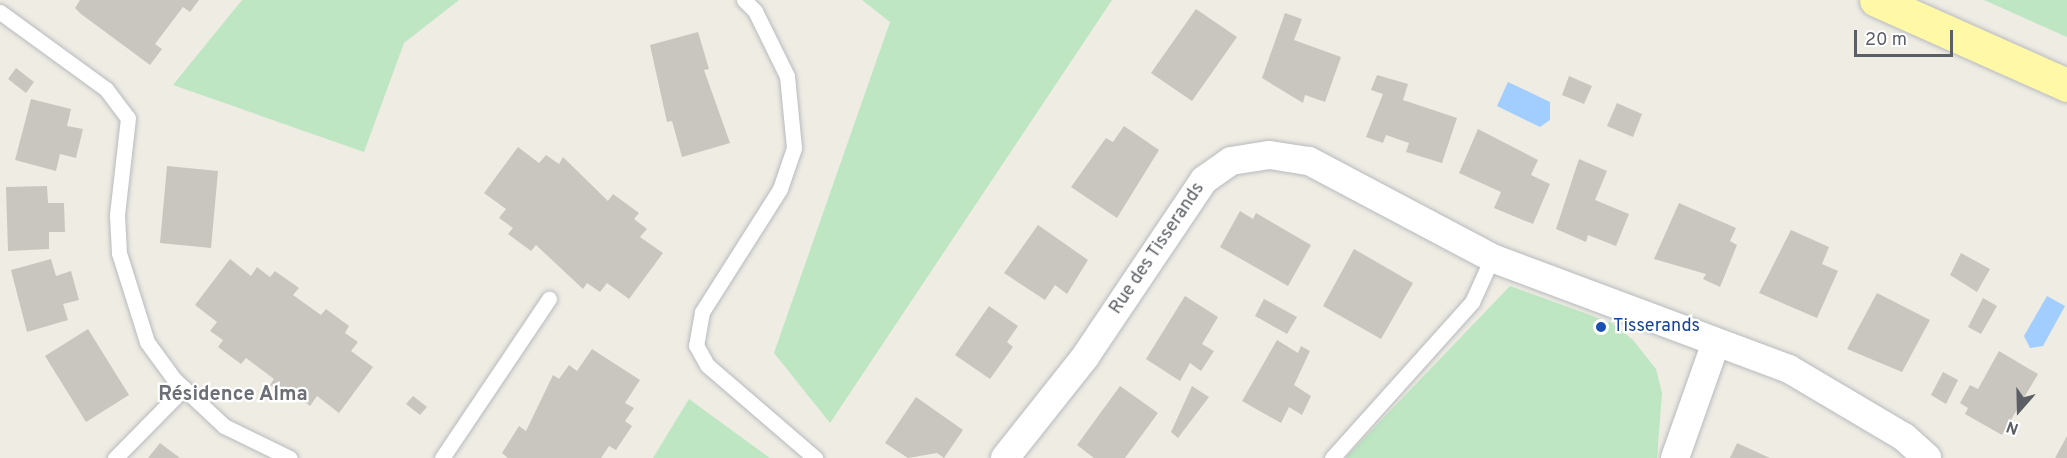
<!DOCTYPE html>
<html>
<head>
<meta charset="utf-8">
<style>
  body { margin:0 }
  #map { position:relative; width:2067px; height:458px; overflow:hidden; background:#eeece3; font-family:Overpass,sans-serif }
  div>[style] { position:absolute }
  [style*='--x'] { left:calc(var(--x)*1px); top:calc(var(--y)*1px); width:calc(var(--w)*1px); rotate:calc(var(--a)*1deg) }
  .green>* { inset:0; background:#bee6c2 }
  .water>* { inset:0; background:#a2ceff }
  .building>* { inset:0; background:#c9c6c0 }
  .roads { filter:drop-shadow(0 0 2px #b8babf) drop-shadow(0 0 2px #b8babf) }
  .service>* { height:15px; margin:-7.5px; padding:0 7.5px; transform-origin:7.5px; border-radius:7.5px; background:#fff }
  .minor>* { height:28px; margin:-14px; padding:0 14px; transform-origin:14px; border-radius:14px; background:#fff }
  .primary>* { height:33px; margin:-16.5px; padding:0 16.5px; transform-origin:16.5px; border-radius:16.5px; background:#fff8a7 }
  .dots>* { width:16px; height:16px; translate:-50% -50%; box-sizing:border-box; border:3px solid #fff; border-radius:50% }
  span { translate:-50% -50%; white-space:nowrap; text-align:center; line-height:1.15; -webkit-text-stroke:4.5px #fff; paint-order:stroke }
  .street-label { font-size:18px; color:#5b5e64 }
  .transit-label { font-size:18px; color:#164399 }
  .left { translate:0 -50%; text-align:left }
  .neighbourhood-label { font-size:20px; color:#6c7076; font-weight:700 }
  .north { position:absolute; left:1989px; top:380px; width:60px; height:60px; -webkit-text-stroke:4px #fff; paint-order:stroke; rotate:200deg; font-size:16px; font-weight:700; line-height:24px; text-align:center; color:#5b5e64 }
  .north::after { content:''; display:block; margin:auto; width:21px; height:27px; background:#5b5e64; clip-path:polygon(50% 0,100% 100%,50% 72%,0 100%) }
  .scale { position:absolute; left:1854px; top:30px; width:99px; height:27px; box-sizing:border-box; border:3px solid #5b5e64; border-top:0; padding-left:8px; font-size:18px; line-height:21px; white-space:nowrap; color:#5b5e64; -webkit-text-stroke:4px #fff; paint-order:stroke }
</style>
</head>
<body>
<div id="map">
  <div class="green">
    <i style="clip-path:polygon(242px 0,459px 0,404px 43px,364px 152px,173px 85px)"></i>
    <i style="clip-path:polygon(862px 0,1112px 0,830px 423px,774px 353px,890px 22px)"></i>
    <i style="clip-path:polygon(1984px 0,2067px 0,2067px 37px)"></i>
    <i style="clip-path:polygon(1510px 286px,1612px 323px,1633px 340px,1656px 369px,1662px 393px,1657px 458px,1345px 458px)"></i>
    <i style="clip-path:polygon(689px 399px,770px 458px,653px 458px)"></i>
  </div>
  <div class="water">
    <i style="clip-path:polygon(1508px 82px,1550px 102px,1550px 120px,1540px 127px,1497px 106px)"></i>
    <i style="clip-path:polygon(2047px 296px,2065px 306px,2043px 346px,2030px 348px,2024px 336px)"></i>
  </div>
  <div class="building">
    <i style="clip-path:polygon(80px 0,199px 0,190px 12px,183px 7px,155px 44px,162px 49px,150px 65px,81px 14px,75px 8px)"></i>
    <i style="clip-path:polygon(1196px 9px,1237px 37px,1192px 101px,1151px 73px)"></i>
    <i style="clip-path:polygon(1285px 13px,1302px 19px,1294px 40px,1341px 57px,1325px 102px,1305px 95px,1303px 103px,1262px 78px)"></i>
    <i style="clip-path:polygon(698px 32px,709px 69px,704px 70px,730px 143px,682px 157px,672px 121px,667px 122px,650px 45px)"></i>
    <i style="clip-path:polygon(16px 68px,34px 82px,26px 93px,8px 79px)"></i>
    <i style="clip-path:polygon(1377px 75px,1408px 84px,1403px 100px,1457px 118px,1442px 163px,1406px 152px,1409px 143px,1386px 135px,1383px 143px,1366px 137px,1383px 94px,1371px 90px)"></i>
    <i style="clip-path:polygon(1569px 76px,1592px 86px,1584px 104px,1562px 95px)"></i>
    <i style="clip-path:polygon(31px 99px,71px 109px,67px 126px,83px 129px,76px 158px,60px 154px,56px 171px,15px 160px)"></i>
    <i style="clip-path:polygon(1617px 103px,1642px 114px,1633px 137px,1607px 126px)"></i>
    <i style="clip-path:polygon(1124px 126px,1159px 150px,1117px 218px,1071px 187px,1106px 138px,1113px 142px)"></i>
    <i style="clip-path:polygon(1478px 129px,1538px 160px,1531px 175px,1550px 184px,1533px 224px,1494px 208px,1501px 192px,1459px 173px)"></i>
    <i style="clip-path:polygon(518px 147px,539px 163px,546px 155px,559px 164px,563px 157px,608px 201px,613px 194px,639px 213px,634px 219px,647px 229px,640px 237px,663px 253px,629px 299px,607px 283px,600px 292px,587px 283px,583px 289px,536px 245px,531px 251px,508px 234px,513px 228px,499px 218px,506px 209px,484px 193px)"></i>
    <i style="clip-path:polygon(1579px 159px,1607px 171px,1595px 200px,1629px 214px,1616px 246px,1588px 235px,1586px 242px,1556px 229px)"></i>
    <i style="clip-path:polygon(167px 166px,218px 171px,211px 248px,160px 243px)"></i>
    <i style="clip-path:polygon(47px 186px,48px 203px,64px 203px,65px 232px,49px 232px,49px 249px,8px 251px,6px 187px)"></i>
    <i style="clip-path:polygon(1679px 203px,1736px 228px,1730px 241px,1737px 245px,1720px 287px,1703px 279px,1706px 274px,1654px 259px)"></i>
    <i style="clip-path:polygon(1240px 211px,1253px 219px,1256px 213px,1311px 245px,1288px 286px,1220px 247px)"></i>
    <i style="clip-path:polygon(1038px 225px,1088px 260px,1067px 294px,1055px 285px,1045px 300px,1004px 273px)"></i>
    <i style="clip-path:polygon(1791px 230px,1829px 247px,1822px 264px,1838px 271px,1817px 318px,1759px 293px)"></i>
    <i style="clip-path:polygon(1354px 249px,1413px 283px,1381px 339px,1323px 306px)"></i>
    <i style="clip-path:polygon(1961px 253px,1990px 269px,1977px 292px,1950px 275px)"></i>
    <i style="clip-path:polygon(51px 259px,56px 276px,71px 271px,79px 300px,63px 304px,68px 320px,27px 332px,11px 270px)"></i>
    <i style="clip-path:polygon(230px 259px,251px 276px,257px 267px,270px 277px,275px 271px,299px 288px,293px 295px,321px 315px,326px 309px,349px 326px,345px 333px,358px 342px,351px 351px,373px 367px,339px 413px,317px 396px,310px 406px,298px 396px,293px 402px,270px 385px,274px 379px,246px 358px,241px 364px,218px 347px,223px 340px,210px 331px,217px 322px,195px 305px)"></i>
    <i style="clip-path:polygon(1877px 293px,1930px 320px,1902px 372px,1847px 349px)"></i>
    <i style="clip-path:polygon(1185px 296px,1218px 317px,1202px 344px,1214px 351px,1201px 371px,1190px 363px,1180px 381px,1146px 359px)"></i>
    <i style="clip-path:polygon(1983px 298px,1997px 306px,1981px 334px,1968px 327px)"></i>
    <i style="clip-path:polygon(1264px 299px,1297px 317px,1287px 334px,1255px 316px)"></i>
    <i style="clip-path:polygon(989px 306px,1018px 326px,1007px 342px,1013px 347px,990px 379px,955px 355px)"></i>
    <i style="clip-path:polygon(88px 329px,129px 395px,86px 422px,45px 356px)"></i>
    <i style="clip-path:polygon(1277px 340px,1298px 353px,1301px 346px,1310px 351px,1294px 385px,1311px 396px,1302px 415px,1289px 407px,1281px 423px,1242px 401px)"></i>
    <i style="clip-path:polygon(592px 349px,640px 380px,625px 403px,634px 408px,625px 421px,632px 426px,616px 450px,609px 446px,601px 458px,508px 458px,502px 453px,519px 426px,526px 431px,553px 375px,559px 379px,569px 365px,577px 371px)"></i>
    <i style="clip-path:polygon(1999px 351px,2038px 374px,2002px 435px,1965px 414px,1968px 408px,1960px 403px,1970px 385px,1978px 389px)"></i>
    <i style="clip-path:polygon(1943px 372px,1958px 380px,1946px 404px,1931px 395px)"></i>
    <i style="clip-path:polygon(1120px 386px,1158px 413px,1125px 458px,1094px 458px,1077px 445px)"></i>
    <i style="clip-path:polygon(1192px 386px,1209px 397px,1178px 438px,1171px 432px)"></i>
    <i style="clip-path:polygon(413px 396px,427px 407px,420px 415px,406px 404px)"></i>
    <i style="clip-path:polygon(916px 397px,963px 430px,944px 458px,937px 453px,908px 458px,885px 443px)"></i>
    <i style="clip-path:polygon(2067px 436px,2067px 458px,2055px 458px)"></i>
    <i style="clip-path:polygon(160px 443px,180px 458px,148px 458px)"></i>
    <i style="clip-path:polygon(1737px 443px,1770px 458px,1730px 458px)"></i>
  </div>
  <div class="roads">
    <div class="service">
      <i style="--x:744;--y:0;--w:16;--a:45"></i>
      <i style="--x:755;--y:11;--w:72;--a:63.8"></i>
      <i style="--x:787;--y:76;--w:72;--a:84.4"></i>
      <i style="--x:794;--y:148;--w:43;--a:108.9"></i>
      <i style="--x:780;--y:189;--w:146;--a:122.4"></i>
      <i style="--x:702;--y:312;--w:34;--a:100"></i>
      <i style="--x:696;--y:345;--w:23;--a:61"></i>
      <i style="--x:707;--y:365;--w:143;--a:40.7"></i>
      <i style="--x:0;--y:12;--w:131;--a:36"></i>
      <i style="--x:106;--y:89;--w:36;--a:53"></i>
      <i style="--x:128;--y:118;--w:98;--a:96.5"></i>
      <i style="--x:117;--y:215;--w:38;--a:87"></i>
      <i style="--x:119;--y:253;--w:93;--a:72.5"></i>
      <i style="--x:147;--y:342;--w:46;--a:53.9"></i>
      <i style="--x:174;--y:379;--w:69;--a:43.2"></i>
      <i style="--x:224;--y:426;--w:73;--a:25.9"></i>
      <i style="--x:115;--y:458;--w:98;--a:-45.4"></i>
      <i style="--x:442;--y:458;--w:192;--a:-56.1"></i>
      <i style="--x:1332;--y:458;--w:210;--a:-48.1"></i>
      <i style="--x:1472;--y:302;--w:48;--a:-65.6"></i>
    </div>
    <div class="minor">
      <i style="--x:1005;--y:458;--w:129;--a:-51.6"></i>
      <i style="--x:1085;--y:357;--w:213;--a:-56.1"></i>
      <i style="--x:1204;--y:180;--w:33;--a:-35"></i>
      <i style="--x:1231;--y:161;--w:39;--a:-9"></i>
      <i style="--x:1270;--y:155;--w:39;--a:9"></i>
      <i style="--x:1309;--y:161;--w:207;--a:27.9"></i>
      <i style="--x:1492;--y:258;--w:317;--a:20.5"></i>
      <i style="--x:1789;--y:369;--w:134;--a:30.6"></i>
      <i style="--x:1904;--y:437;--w:31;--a:42"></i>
      <i style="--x:1675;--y:458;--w:120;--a:-70.5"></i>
    </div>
    <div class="primary">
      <i style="--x:1876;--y:0;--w:209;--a:24"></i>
    </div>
  </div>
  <div class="dots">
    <i style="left:1601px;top:327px;background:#1a4fb4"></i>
  </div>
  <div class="street-label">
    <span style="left:1158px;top:249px;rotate:-56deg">Rue des Tisserands</span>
  </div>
  <div class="transit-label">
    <span class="left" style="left:1613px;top:327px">Tisserands</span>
  </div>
  <div class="neighbourhood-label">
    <span style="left:233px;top:395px">Résidence Alma</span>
  </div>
  <div class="north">N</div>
  <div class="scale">20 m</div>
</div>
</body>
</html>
